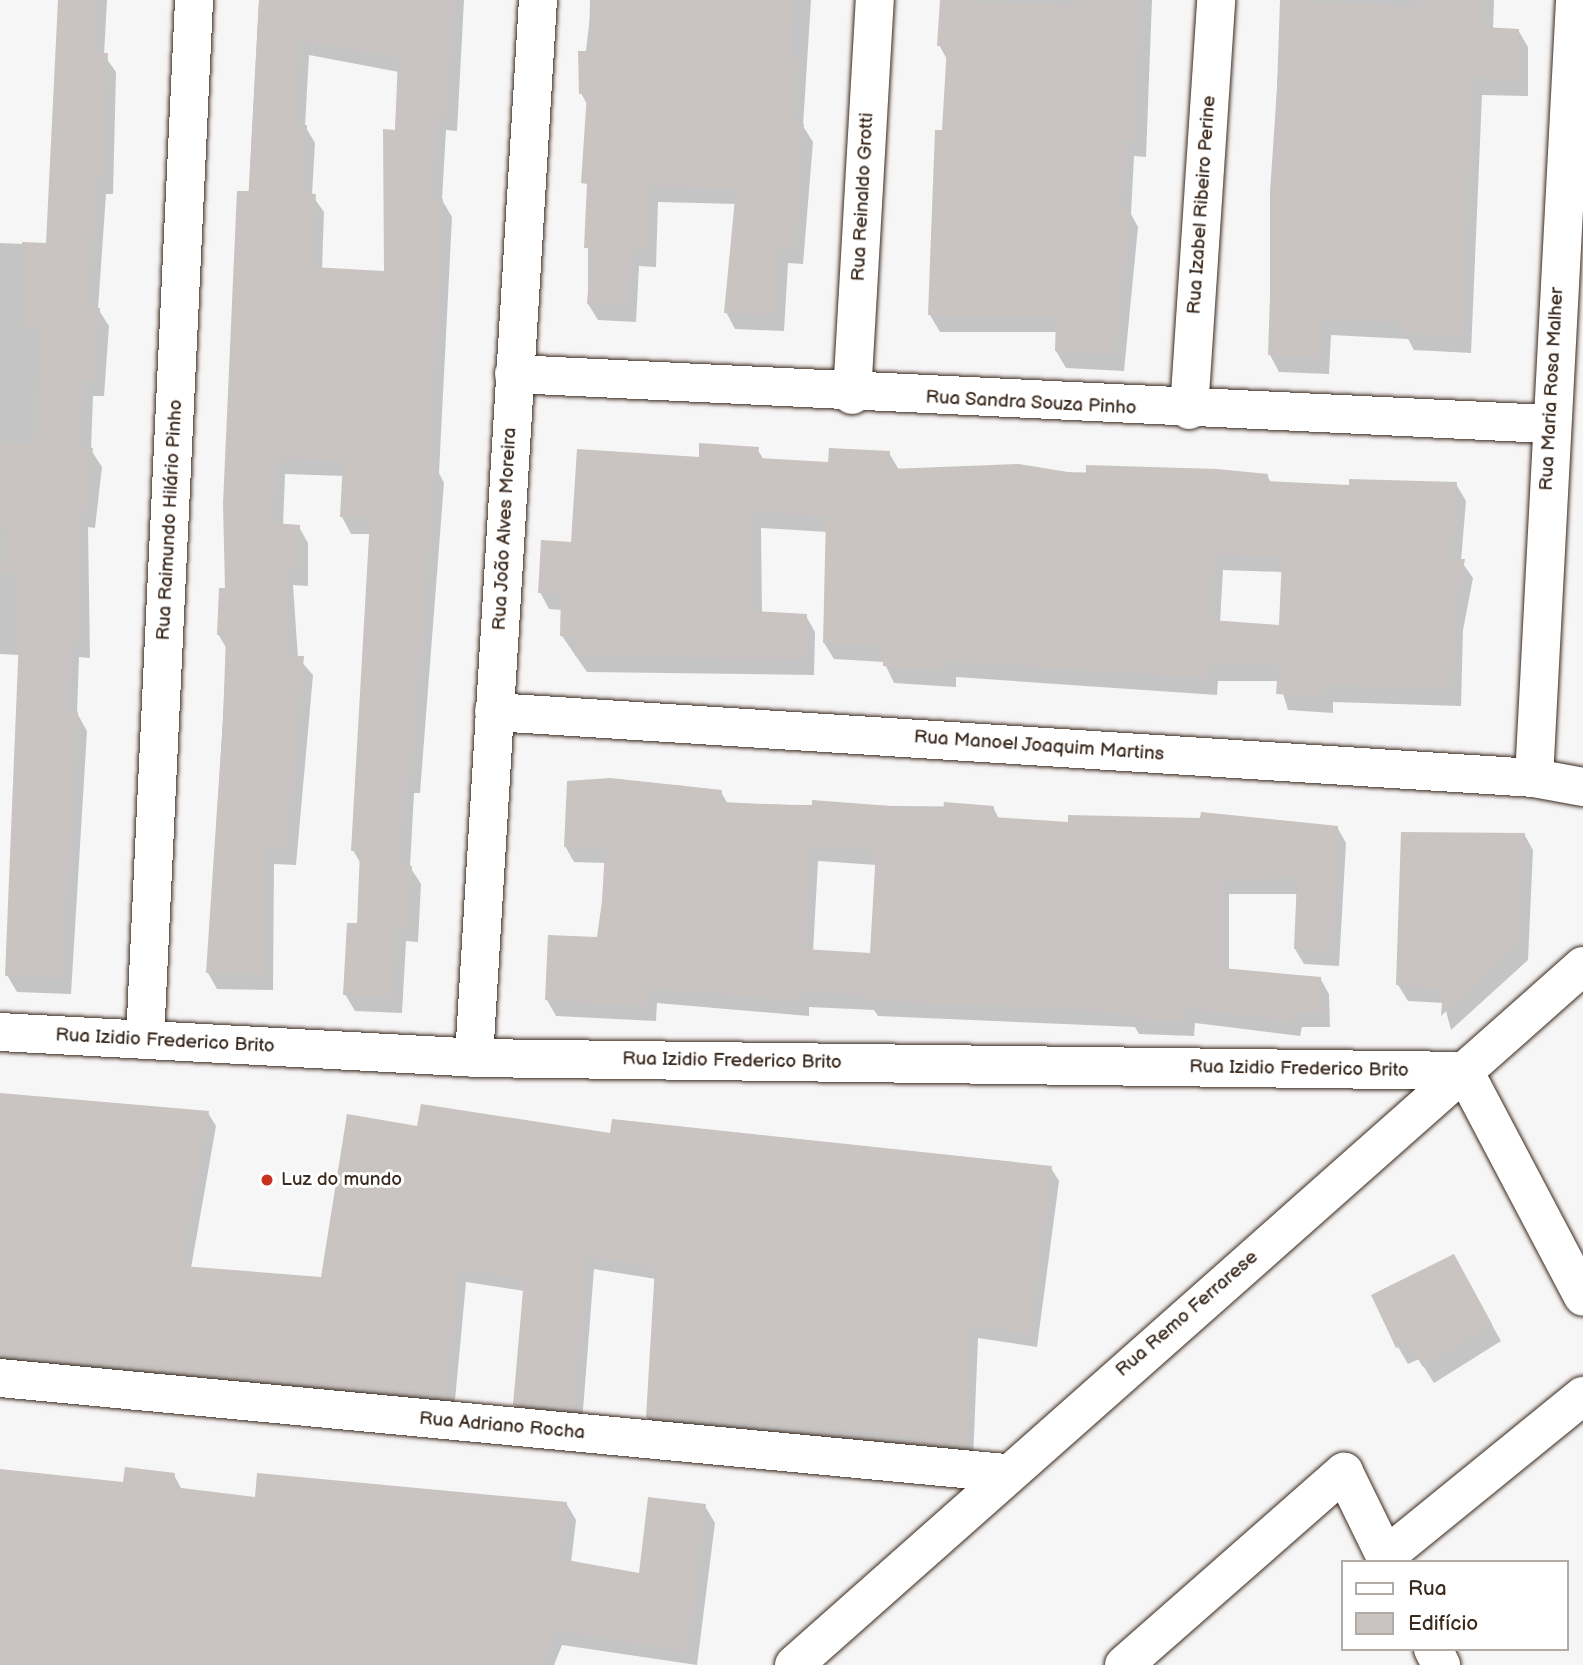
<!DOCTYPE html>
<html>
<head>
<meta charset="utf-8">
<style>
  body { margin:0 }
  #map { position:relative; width:1583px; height:1665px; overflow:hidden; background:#f7f6f6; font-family:"Balsamiq Sans",sans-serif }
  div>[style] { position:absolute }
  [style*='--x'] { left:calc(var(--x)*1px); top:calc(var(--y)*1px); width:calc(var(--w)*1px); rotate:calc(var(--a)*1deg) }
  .shadow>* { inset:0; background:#0003 }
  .building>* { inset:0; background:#c9c3c1 }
  .roads { filter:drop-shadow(0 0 2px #3b2a1e) drop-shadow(0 0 2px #3b2a1e) }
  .minor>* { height:38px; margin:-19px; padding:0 19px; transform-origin:19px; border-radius:19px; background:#fff }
  .dots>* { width:19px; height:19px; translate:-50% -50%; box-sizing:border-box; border:4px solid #fff; border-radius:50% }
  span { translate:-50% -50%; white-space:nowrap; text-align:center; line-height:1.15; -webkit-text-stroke:6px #fff; paint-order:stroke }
  .street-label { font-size:19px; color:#3b2a1e }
  .poi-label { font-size:19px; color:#3b2a1e }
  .left { translate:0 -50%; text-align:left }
  .legend { position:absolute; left:1341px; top:1560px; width:228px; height:91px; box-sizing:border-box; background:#fff; border:2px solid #b1aaa5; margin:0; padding:9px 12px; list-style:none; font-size:21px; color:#3b2a1e }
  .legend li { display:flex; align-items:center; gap:14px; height:35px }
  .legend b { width:35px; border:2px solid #b1aaa5 }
</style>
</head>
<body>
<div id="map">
  <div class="shadow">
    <i style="clip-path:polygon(60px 0,107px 0,104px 55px,116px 72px,113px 194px,106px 194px,98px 309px,109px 326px,104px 396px,93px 396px,91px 450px,102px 467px,95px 528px,88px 527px,90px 658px,79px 657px,77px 713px,87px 731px,71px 994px,17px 992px,7px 975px,20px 655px,0 654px,0 243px,48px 245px)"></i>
    <i style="clip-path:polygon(evenodd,259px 0,464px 0,457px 131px,446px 130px,442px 200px,452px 217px,439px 473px,444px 483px,420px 793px,414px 793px,410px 867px,421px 884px,418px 942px,406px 941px,402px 1013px,355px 1011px,345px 994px,358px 925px,361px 864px,353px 850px,371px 534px,351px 534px,342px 517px,344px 476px,285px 474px,283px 526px,299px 527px,308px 543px,308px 586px,293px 585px,298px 658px,313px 675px,296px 865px,274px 864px,273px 990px,217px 989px,208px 973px,227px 649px,218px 634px,227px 590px,259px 0,309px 55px,399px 72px,385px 273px,322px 269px,324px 212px,312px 195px,315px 143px,305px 126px,309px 55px)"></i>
    <i style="clip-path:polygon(592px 0,811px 0,803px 126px,813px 142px,803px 264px,788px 263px,784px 331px,735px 329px,726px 312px,737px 204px,658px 202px,656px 267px,639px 266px,636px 322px,598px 320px,588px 304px,588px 106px,581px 93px)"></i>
    <i style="clip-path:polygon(942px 0,1152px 0,1146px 157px,1134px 156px,1131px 214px,1138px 227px,1124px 371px,1066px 368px,1056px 351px,1057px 332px,940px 332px,930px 315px,948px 61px,939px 45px)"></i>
    <i style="clip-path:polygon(1283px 0,1494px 0,1493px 29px,1518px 30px,1528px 47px,1528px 96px,1482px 95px,1471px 353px,1414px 350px,1408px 339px,1331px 335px,1329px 374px,1279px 372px,1270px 355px,1270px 192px)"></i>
    <i style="clip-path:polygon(evenodd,757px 449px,764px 460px,830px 464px,889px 453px,899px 470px,1267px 475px,1271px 483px,1351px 487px,1456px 484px,1466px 501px,1461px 561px,1473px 578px,1463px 630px,1461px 706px,1333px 702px,1333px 713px,1288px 710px,1279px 681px,1218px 681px,1217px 695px,956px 677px,956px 687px,894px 683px,884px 662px,834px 659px,824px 643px,828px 532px,761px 528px,762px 613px,806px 616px,815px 632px,814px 675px,587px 672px,562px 636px,562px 610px,549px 609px,540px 592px,573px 543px,700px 459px,757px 449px,1223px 570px,1283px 572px,1281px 627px,1220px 623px,1223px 570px)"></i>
    <i style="clip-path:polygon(evenodd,568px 783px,677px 785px,721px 792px,728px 804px,993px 807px,999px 819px,1069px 824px,1337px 827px,1346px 843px,1339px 966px,1304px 964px,1295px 949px,1298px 894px,1229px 894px,1229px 970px,1320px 978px,1329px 994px,1330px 1027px,1302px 1027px,1300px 1036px,1195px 1023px,1194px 1036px,1139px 1034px,1135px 1027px,878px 1016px,874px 1010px,809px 1007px,809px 1016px,657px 1003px,656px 1021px,556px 1016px,547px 1000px,599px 939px,606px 863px,574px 862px,565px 846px,568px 783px,818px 861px,877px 865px,872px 955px,813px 952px,818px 861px)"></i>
    <i style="clip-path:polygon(1524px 834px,1533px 850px,1528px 960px,1451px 1030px,1444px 1003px,1408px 1001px,1398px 985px)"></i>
    <i style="clip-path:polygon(0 1094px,208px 1113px,216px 1126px,191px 1268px,322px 1279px,419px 1128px,612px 1135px,1051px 1168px,1059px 1181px,1037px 1347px,978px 1338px,973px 1460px,655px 1430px,647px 1417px,656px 1279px,594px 1269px,582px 1423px,523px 1418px,515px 1404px,525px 1291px,466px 1282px,454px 1411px,0 1365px)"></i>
    <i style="clip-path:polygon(1463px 1273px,1501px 1341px,1434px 1383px,1419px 1359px,1408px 1364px,1398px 1347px)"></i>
    <i style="clip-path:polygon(0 1475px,125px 1484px,174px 1475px,182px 1490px,257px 1499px,566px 1503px,576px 1520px,571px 1563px,640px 1575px,705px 1506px,715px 1523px,697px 1665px,562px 1645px,554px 1665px,0 1665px)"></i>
  </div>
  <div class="building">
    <i style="clip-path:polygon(58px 0,97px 0,95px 53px,108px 53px,104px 178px,97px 178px,88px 307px,100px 308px,96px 380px,84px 379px,81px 447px,93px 448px,86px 511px,79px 511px,82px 641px,70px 641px,67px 711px,78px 712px,62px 978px,5px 976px,19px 638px,14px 638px,17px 574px,3px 573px,6px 526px,0 526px,0 442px,35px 444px,40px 328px,22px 324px,22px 242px,46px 243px)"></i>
    <i style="clip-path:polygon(evenodd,259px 0,453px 0,449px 115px,437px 114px,433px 198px,443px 199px,430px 464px,436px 465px,411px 778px,405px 777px,401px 865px,412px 866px,409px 926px,397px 925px,393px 997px,343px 995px,347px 923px,357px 923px,360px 851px,351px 851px,370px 518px,340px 517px,343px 460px,276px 458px,274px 523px,300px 525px,299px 569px,285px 569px,290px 656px,304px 656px,287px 849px,265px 848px,265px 974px,206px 973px,223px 720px,226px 635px,217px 635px,219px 588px,225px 588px,223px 504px,237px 191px,249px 191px,259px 0,300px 40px,398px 58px,395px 130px,383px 129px,384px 271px,312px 267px,316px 194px,303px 193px,307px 125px,296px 125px,300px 40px)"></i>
    <i style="clip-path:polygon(590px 0,792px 0,789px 59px,798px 59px,794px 123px,804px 124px,795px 248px,779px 247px,776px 315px,724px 313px,736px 188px,649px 186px,647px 251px,630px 250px,627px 306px,587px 304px,591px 248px,584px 248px,587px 184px,581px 183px,587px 93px,579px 94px,578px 51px,589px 51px)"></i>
    <i style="clip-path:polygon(940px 0,1076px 6px,1077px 0,1140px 0,1137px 141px,1126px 140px,1122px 208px,1130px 209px,1115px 355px,1055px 351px,1056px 316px,928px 315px,935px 130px,942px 130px,947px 46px,937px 46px)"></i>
    <i style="clip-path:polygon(1280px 0,1422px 7px,1422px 0,1485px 0,1484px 27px,1519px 29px,1519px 79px,1473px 78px,1462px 337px,1402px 333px,1403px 323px,1322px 318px,1320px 358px,1268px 355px)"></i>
    <i style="clip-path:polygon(evenodd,699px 443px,759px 447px,758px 458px,828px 462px,829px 448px,890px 451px,889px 469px,1019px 464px,1086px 475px,1086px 465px,1217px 469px,1268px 474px,1267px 481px,1349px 485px,1349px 479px,1457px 482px,1451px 559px,1465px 559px,1455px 612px,1452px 690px,1325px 685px,1324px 697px,1276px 694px,1278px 665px,1209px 665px,1209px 678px,948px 661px,947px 671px,883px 666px,883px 646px,823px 643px,826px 516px,752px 512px,754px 611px,807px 614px,805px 659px,575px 656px,576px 637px,560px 636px,561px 594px,538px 593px,541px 540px,571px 542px,577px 449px,699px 457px,699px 443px,1214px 554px,1282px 556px,1279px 625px,1211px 620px,1214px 554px)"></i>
    <i style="clip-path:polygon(evenodd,610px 778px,722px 790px,721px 802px,812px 806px,812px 800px,943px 810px,944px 802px,994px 806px,993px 817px,1068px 822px,1068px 815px,1200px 818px,1201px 812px,1338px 826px,1331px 951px,1294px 949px,1297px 878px,1221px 879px,1221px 968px,1321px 977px,1322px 1012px,1294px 1011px,1291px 1021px,1186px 1008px,1186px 1021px,1128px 1018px,1129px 1012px,867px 1000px,867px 995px,801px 992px,801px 1001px,649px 988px,648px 1006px,545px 1000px,548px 935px,597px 937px,602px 901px,605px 848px,564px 847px,567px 781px,610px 778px,809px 846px,876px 850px,870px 953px,804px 949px,809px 846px)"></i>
    <i style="clip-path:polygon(1401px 832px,1525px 833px,1520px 943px,1441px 1016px,1443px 988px,1396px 985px)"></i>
    <i style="clip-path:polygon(0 1093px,209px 1111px,182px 1266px,321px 1277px,347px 1114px,417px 1126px,421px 1104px,610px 1133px,612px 1119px,1052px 1166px,1030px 1334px,971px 1325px,966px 1447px,914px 1442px,914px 1436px,646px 1417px,655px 1267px,587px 1256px,575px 1410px,513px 1405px,524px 1279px,459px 1269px,447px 1398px,2px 1356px)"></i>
    <i style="clip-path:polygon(1454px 1254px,1492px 1324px,1423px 1367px,1408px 1343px,1396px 1348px,1371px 1295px)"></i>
    <i style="clip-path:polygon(125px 1467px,175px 1473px,173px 1487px,255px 1497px,257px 1473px,567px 1502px,561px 1559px,639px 1573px,648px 1497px,706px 1504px,688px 1652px,553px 1629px,545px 1665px,0 1665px,0 1469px,123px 1482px)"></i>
  </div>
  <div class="roads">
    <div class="minor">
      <i style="--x:514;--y:374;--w:1036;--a:2.77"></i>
      <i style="--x:852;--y:395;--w:396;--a:-86.7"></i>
      <i style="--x:1189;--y:410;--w:411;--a:-86.2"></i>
      <i style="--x:494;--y:712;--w:1042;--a:3.63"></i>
      <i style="--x:1534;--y:778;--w:50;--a:10.4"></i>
      <i style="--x:1534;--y:778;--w:779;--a:-86.98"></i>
      <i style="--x:0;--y:1032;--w:475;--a:3.1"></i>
      <i style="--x:474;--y:1058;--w:990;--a:0.75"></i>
      <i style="--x:1464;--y:1071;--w:255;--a:62.2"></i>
      <i style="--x:145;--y:1040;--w:1041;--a:-87.3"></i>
      <i style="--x:474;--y:1058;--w:1060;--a:-86.54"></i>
      <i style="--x:0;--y:1378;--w:1009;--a:5.4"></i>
      <i style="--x:1386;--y:1556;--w:254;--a:-39.1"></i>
      <i style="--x:1433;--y:1649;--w:18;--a:63"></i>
      <i style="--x:794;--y:1665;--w:1054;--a:-41.54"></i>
      <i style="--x:1124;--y:1665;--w:293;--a:-41.3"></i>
      <i style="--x:1344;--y:1472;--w:100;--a:63.9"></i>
    </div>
  </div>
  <div class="dots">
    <i style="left:267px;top:1180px;background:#c8321e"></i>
  </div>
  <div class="street-label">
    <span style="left:863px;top:197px;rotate:-87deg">Rua Reinaldo Grotti</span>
    <span style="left:1202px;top:205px;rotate:-86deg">Rua Izabel Ribeiro Perine</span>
    <span style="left:1552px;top:389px;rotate:-87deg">Rua Maria Rosa Malher</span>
    <span style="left:1031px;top:403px;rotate:3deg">Rua Sandra Souza Pinho</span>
    <span style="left:170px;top:520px;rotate:-87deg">Rua Raimundo Hilário Pinho</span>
    <span style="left:505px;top:529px;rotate:-87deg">Rua João Alves Moreira</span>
    <span style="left:1039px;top:746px;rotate:4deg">Rua Manoel Joaquim Martins</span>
    <span style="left:165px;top:1041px;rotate:3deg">Rua Izidio Frederico Brito</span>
    <span style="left:732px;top:1061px;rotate:1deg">Rua Izidio Frederico Brito</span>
    <span style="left:1299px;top:1069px;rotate:1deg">Rua Izidio Frederico Brito</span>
    <span style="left:1187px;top:1314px;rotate:-41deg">Rua Remo Ferrarese</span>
    <span style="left:502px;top:1426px;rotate:5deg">Rua Adriano Rocha</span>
  </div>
  <div class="poi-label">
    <span class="left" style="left:281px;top:1180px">Luz do mundo</span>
  </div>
  <ul class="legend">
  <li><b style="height:9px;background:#fff"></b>Rua</li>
  <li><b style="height:19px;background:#c9c3c1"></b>Edifício</li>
  </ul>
</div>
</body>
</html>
